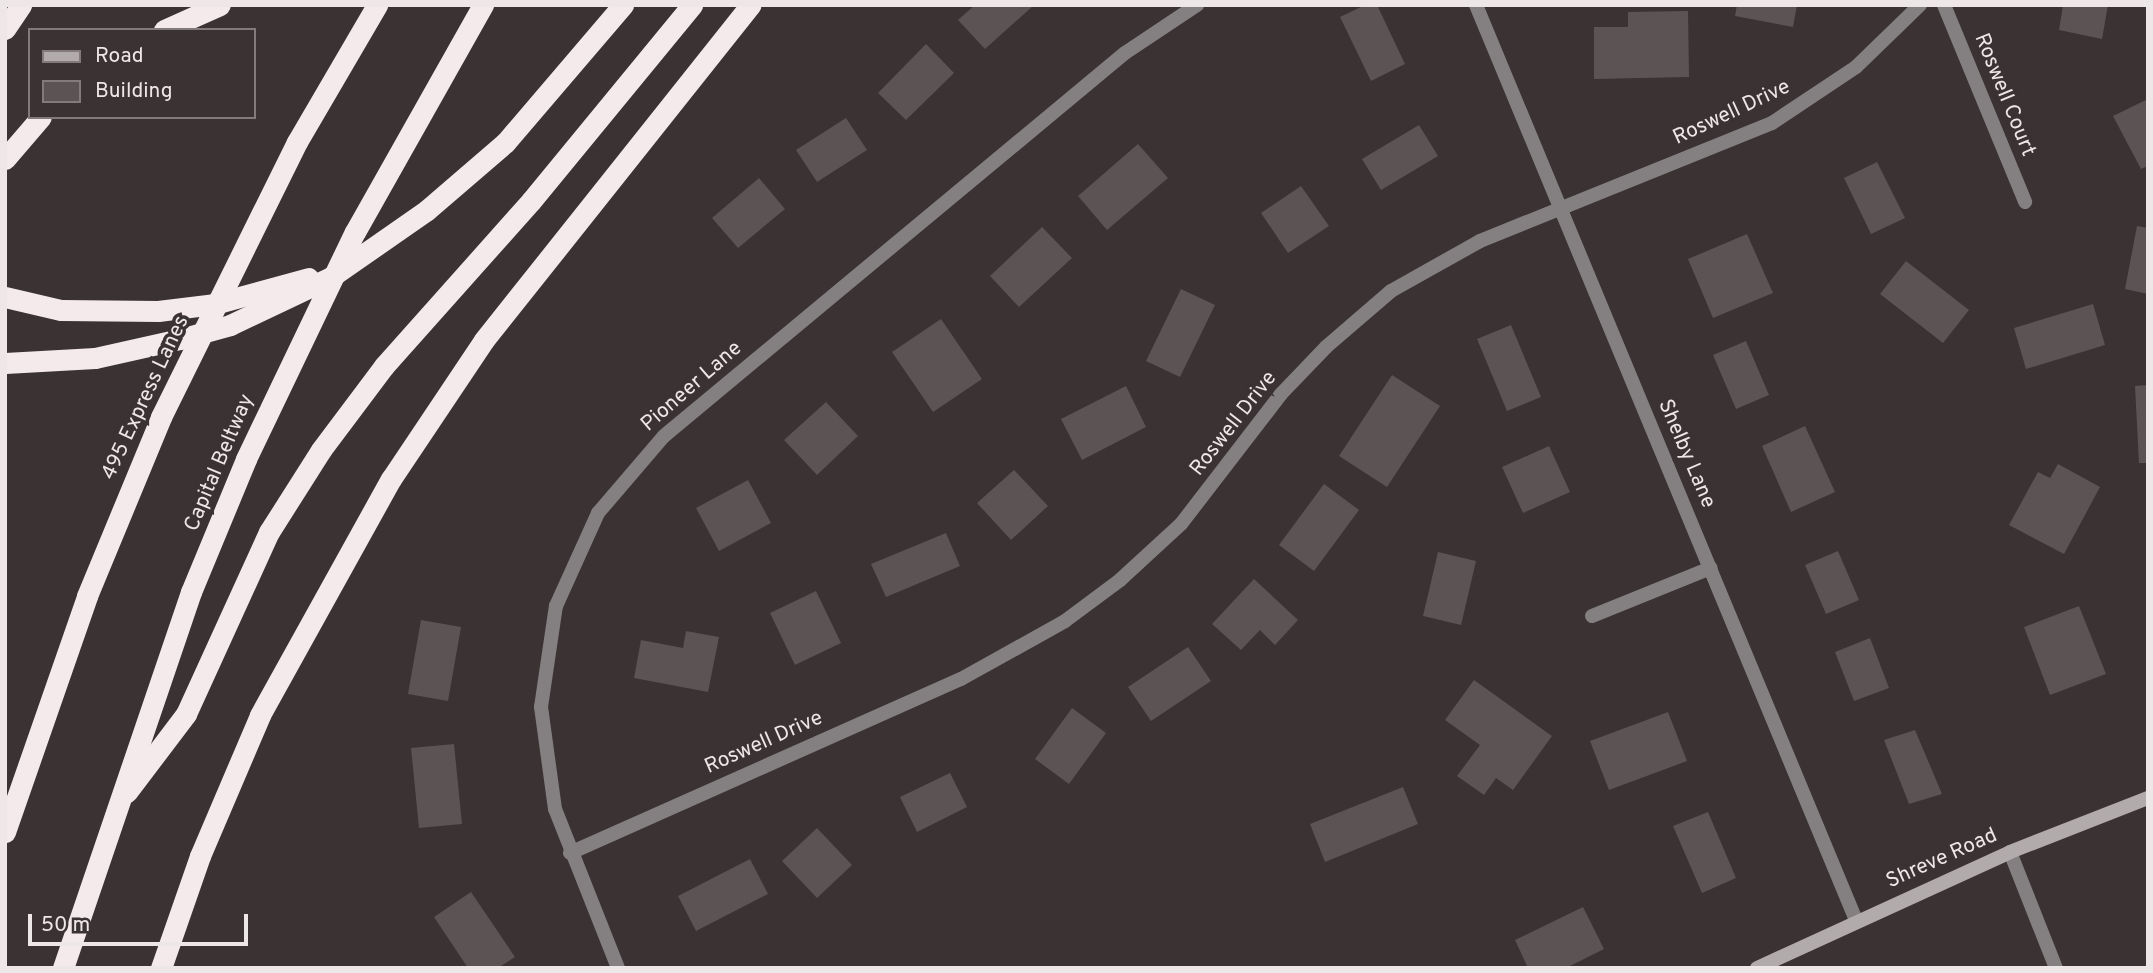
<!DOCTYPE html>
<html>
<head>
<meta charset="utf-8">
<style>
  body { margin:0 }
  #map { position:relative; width:2153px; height:973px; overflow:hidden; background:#3a3233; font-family:Overpass,sans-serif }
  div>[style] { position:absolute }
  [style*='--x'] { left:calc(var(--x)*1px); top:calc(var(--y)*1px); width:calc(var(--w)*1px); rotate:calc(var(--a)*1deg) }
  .building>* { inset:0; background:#5c5354 }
  .street>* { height:14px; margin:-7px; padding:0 7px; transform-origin:7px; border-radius:7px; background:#848081 }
  .secondary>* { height:14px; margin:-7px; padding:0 7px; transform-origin:7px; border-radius:7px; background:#b2abab }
  .highway>* { height:21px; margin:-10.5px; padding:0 10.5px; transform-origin:10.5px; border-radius:10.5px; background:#f4e9eb }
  span { translate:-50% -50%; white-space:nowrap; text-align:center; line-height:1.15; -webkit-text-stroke:7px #3a3233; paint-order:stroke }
  .street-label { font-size:21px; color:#ede7e8 }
  .frame { position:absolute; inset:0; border:7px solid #ede7e8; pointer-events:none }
  .legend { position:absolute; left:28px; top:28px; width:228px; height:91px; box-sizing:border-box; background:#3a3233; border:2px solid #827a7b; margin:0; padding:9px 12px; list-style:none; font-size:21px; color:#ede7e8 }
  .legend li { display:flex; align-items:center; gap:14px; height:35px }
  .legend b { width:35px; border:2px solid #827a7b }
  .scale { position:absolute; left:28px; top:914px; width:220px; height:32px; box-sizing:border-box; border:4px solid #ede7e8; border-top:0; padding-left:9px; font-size:21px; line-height:24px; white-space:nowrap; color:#ede7e8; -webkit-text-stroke:5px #3a3233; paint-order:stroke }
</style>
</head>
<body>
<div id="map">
  <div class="building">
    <i style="clip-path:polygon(975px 5px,1034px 5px,985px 49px,958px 20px)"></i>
    <i style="clip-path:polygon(1365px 5px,1377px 5px,1405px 64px,1371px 81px,1340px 17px)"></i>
    <i style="clip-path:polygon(1737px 5px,1797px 5px,1793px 27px,1735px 16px)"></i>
    <i style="clip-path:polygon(2063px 5px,2108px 5px,2102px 39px,2059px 30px)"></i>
    <i style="clip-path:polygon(1688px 11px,1689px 77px,1594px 79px,1594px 27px,1628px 27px,1628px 12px)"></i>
    <i style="clip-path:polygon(926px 44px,954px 73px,906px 120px,878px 93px)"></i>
    <i style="clip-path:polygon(2148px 99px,2148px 166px,2141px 169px,2113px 116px)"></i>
    <i style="clip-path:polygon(846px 118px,867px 150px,817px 182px,796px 150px)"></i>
    <i style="clip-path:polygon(1419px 125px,1438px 156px,1381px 190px,1362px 159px)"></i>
    <i style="clip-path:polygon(1138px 144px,1168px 178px,1107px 230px,1078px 196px)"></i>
    <i style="clip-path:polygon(1877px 162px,1905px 218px,1871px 234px,1844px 178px)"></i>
    <i style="clip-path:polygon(759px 178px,785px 209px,738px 248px,712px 218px)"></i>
    <i style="clip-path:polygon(1301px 186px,1329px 226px,1288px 253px,1261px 213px)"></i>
    <i style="clip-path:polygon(2137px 226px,2148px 228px,2148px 294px,2125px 289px)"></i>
    <i style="clip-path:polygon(1042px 227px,1072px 258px,1019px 307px,990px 276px)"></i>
    <i style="clip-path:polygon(1747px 234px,1773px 293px,1713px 318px,1688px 259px)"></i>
    <i style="clip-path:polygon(1906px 261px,1969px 310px,1943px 343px,1880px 294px)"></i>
    <i style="clip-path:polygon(1181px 289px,1215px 305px,1180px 377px,1146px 361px)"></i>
    <i style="clip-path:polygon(2093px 304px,2105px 345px,2026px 369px,2014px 328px)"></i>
    <i style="clip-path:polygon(941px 319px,982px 379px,933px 412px,892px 352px)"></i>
    <i style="clip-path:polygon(1511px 325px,1541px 397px,1507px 411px,1477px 339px)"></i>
    <i style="clip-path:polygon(1746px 341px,1769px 395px,1736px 409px,1713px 355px)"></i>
    <i style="clip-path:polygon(1392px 375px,1440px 406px,1387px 487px,1339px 456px)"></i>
    <i style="clip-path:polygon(2148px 385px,2148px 463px,2139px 463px,2135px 386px)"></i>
    <i style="clip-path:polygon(1126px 386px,1146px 427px,1082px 460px,1061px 419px)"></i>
    <i style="clip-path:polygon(826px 402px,858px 436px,817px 475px,784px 440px)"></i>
    <i style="clip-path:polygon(1805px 426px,1835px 492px,1791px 512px,1762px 446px)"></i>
    <i style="clip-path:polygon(1549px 446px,1570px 492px,1523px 513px,1502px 467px)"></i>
    <i style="clip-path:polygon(2058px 464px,2100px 487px,2064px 554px,2009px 525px,2038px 472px,2050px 478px)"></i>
    <i style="clip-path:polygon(1014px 470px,1048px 506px,1011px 540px,977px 503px)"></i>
    <i style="clip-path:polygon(748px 480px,771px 523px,719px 551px,696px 508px)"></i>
    <i style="clip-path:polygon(1324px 484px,1359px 510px,1314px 571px,1279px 545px)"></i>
    <i style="clip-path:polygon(946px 533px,960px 566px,886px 597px,871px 564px)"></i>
    <i style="clip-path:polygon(1838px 551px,1859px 600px,1826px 614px,1805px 565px)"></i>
    <i style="clip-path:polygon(1438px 552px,1476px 561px,1461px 625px,1423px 616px)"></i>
    <i style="clip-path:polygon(1254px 579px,1298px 620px,1275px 645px,1260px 630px,1241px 650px,1212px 624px)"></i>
    <i style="clip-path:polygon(816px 591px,841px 643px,795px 665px,770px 613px)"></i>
    <i style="clip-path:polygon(2079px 606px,2106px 674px,2050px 695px,2024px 627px)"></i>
    <i style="clip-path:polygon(421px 620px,461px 627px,448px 701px,408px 694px)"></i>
    <i style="clip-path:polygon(686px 631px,719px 637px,708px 692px,634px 678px,641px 640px,683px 648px)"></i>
    <i style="clip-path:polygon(1870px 638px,1889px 688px,1854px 701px,1835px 652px)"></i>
    <i style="clip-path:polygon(1188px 647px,1211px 681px,1151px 721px,1128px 687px)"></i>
    <i style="clip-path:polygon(1474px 680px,1552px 736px,1513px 790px,1496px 778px,1484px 795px,1457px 776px,1480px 745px,1445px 720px)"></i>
    <i style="clip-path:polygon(1072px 708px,1106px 733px,1069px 784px,1035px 759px)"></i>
    <i style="clip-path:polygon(1668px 712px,1687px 761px,1609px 790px,1590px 741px)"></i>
    <i style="clip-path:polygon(1915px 730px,1942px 794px,1909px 804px,1884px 740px)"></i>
    <i style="clip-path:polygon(454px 744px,462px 824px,419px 828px,411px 748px)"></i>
    <i style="clip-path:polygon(950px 773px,967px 807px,917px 832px,900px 797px)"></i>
    <i style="clip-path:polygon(1403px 787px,1418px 824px,1325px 862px,1310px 824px)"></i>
    <i style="clip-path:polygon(1708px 812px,1736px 878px,1702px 893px,1673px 826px)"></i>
    <i style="clip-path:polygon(817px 828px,852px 865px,817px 898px,782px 861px)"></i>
    <i style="clip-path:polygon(750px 859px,768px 894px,696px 931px,678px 896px)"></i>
    <i style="clip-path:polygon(471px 892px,515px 957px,498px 968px,468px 968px,434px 917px)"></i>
    <i style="clip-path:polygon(1583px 907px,1604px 949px,1566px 968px,1528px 968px,1515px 940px)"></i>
  </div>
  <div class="street">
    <i style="--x:1476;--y:5;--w:991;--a:67.45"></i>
    <i style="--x:1944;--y:5;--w:213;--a:67.6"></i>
    <i style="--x:1592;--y:616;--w:128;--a:-22"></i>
    <i style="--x:2010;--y:852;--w:125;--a:68.4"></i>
    <i style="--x:570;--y:853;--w:428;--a:-24"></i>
    <i style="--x:961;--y:679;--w:119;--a:-29.1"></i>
    <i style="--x:1065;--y:621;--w:69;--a:-36.7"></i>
    <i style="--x:1120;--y:580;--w:83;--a:-42.6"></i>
    <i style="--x:1181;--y:524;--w:164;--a:-52.4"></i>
    <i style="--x:1281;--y:394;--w:65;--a:-46.2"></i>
    <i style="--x:1326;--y:347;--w:86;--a:-40.7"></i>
    <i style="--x:1391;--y:291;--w:102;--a:-29.3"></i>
    <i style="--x:1480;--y:241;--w:315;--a:-22"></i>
    <i style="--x:1772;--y:123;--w:101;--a:-33.7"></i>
    <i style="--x:1856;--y:67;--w:89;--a:-44.1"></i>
    <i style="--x:618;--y:968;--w:171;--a:-111.6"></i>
    <i style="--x:555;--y:809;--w:103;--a:-97.8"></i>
    <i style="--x:541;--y:707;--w:102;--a:-81.6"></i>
    <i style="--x:556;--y:606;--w:102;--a:-65.7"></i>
    <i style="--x:598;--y:513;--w:101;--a:-49.4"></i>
    <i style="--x:664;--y:436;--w:599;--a:-39.72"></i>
    <i style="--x:1125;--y:53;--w:87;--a:-33.7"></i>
  </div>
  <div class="secondary">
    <i style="--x:1757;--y:968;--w:278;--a:-24.6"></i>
    <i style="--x:2010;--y:852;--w:148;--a:-21.4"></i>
  </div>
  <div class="highway">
    <i style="--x:5;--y:29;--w:29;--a:-56"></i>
    <i style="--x:164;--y:30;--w:61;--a:-24.1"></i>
    <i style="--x:5;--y:159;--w:55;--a:-49.4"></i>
    <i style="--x:5;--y:297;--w:57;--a:13.1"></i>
    <i style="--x:61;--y:310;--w:97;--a:0.6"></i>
    <i style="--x:158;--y:311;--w:56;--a:-7.1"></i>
    <i style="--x:214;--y:304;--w:98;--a:-15.3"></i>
    <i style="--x:5;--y:363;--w:90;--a:-3.2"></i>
    <i style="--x:95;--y:358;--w:87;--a:-12.6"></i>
    <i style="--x:180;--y:339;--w:52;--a:-15.6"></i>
    <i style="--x:230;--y:325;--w:112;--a:-25.4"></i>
    <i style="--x:331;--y:277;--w:117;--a:-34.9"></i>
    <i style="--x:427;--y:210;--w:103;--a:-40.7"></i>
    <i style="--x:505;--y:143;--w:182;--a:-49.5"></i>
    <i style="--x:127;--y:792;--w:98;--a:-52.9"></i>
    <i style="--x:186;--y:714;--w:200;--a:-65.5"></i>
    <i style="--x:269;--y:532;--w:97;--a:-57.6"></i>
    <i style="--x:321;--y:450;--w:105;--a:-53.1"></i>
    <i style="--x:384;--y:366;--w:221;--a:-48.3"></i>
    <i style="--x:531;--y:201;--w:254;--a:-50.6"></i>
    <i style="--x:5;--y:832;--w:250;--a:-70.8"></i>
    <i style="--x:87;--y:596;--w:194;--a:-67.5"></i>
    <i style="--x:161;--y:417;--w:307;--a:-63.7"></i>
    <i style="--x:297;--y:142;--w:159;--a:-59.7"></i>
    <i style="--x:63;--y:968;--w:397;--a:-71.2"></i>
    <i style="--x:191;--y:592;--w:144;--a:-67.5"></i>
    <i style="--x:246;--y:459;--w:252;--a:-64.4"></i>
    <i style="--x:355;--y:232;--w:261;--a:-60.6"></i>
    <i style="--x:161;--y:968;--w:119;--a:-70.8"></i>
    <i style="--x:200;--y:856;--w:153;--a:-66.9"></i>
    <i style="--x:260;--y:715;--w:270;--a:-61"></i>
    <i style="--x:391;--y:479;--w:167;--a:-56.2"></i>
    <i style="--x:484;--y:340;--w:428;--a:-51.5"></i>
  </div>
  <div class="street-label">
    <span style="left:2004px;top:95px;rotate:68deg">Roswell Court</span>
    <span style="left:1732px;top:113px;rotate:-25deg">Roswell Drive</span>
    <span style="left:692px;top:387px;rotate:-41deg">Pioneer Lane</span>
    <span style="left:146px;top:398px;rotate:-65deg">495 Express Lanes</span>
    <span style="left:1234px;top:424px;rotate:-52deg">Roswell Drive</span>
    <span style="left:1686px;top:454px;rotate:67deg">Shelby Lane</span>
    <span style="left:220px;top:463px;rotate:-67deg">Capital Beltway</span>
    <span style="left:764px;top:743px;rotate:-24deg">Roswell Drive</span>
    <span style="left:1942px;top:859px;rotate:-24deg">Shreve Road</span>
  </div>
  <div class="frame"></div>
  <ul class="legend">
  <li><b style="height:9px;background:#b2abab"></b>Road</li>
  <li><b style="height:19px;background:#5c5354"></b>Building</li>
  </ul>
  <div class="scale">50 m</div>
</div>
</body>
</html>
